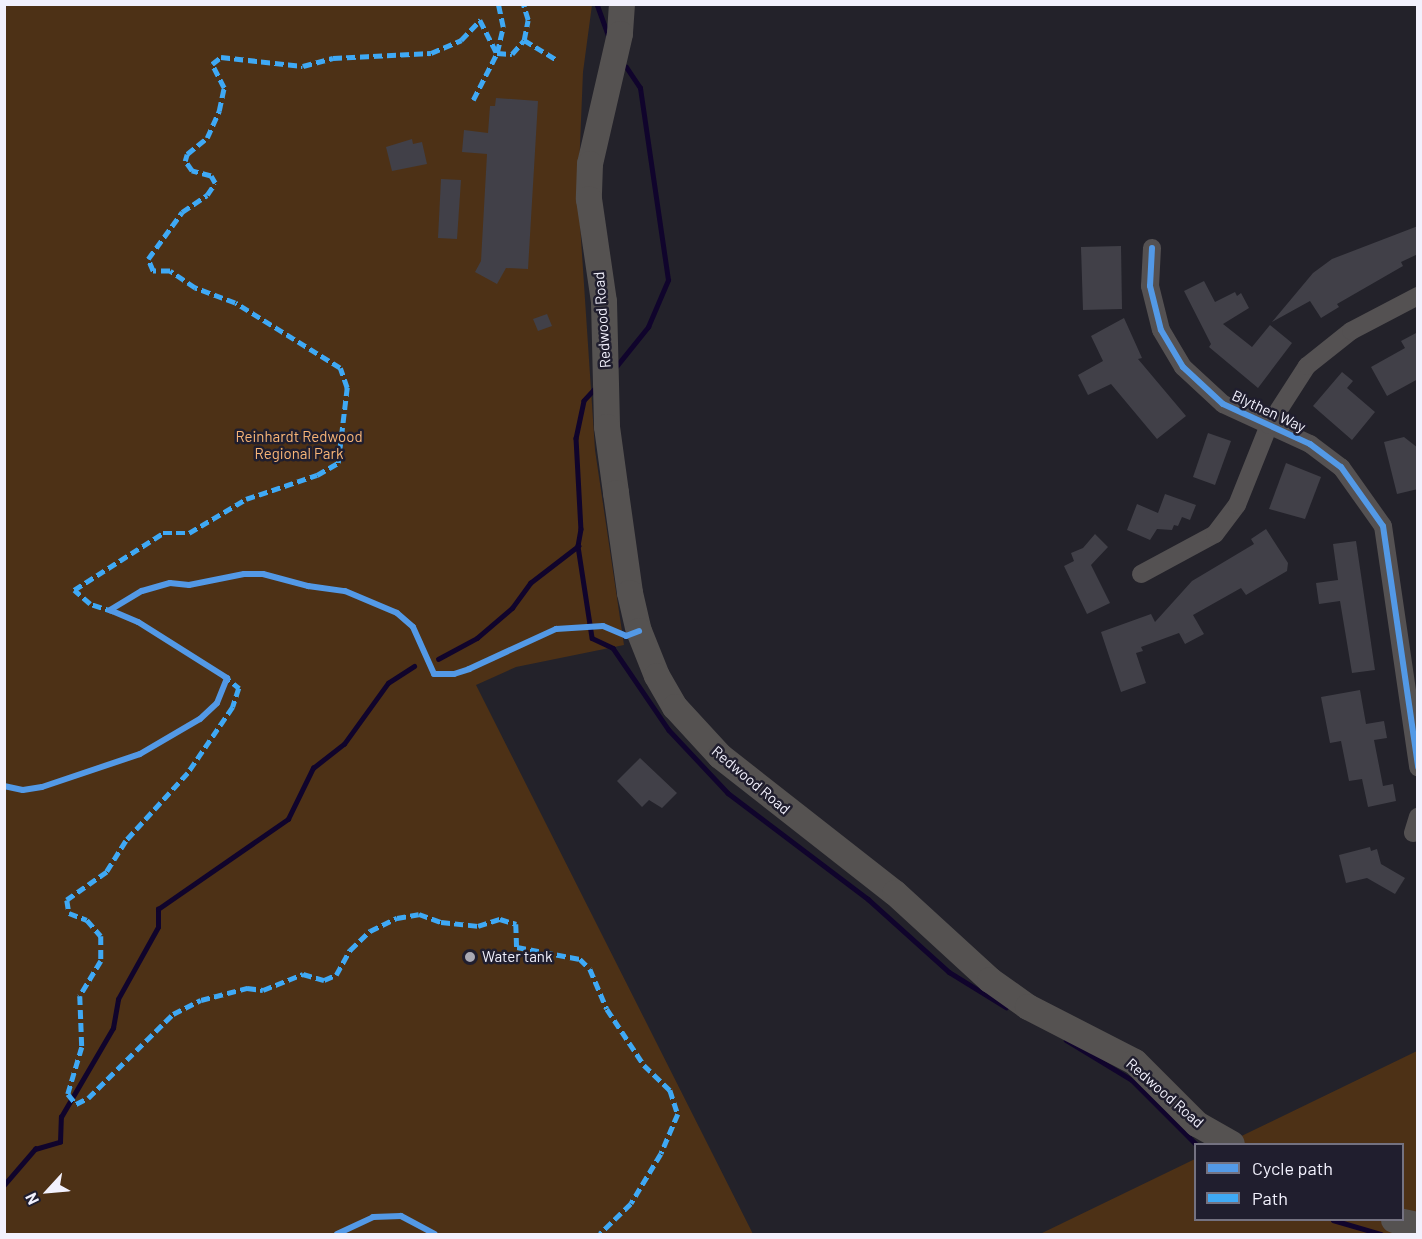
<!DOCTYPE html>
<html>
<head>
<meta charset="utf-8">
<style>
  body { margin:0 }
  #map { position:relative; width:1422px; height:1239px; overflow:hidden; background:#23222a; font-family:Barlow,sans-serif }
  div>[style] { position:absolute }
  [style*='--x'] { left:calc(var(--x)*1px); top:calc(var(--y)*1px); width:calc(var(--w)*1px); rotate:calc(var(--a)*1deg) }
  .green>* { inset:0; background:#4d3116 }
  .stream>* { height:4.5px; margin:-2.25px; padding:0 2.25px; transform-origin:2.25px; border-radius:2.25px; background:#10042c }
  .building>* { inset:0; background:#414048 }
  .minor>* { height:18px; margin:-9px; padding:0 9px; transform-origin:9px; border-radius:9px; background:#545152 }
  .secondary>* { height:26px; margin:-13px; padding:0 13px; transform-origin:13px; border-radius:13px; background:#555251 }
  .quiet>* { height:4.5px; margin-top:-2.25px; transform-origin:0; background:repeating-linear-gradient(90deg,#3fa9f5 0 9px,transparent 0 13.5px) }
  .cycleway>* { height:6px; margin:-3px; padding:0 3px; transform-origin:3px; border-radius:3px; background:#5399e6 }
  .dots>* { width:16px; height:16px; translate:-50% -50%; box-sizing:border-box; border:3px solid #201e2e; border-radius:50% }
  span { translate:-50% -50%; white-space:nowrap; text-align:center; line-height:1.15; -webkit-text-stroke:5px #201e2e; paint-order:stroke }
  .street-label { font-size:15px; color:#f2f1fd }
  .park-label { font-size:15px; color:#fab677 }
  .poi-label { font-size:15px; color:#f2f1fd }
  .left { translate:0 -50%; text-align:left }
  .frame { position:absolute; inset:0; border:6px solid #f2f1fd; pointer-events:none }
  .legend { position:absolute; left:1194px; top:1143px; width:210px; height:78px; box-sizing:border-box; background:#201e2e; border:2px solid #747281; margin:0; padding:8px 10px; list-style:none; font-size:18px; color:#f2f1fd }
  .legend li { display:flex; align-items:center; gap:12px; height:30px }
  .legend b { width:30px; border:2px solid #747281 }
  .north { position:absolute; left:18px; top:1161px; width:60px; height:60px; -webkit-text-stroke:4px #201e2e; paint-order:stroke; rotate:244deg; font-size:16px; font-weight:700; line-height:24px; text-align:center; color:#f2f1fd }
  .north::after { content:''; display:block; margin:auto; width:21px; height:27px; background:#f2f1fd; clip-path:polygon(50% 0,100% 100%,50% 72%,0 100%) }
</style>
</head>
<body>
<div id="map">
  <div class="green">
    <i style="clip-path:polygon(5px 5px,592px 5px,583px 72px,578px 194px,595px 450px,624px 645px,516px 667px,476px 685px,753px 1234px,5px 1234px)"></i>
    <i style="clip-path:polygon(1417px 1051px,1417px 1234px,1040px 1234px,1195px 1159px,1196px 1220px,1402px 1220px,1402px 1144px,1225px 1144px)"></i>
  </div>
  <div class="stream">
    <i style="--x:597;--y:4;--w:37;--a:70"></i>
    <i style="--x:615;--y:368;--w:53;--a:-51.2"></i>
    <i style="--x:648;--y:327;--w:51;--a:-66.9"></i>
    <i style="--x:668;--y:280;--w:194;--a:-98.3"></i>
    <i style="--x:640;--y:88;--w:25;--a:-124"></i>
    <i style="--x:595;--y:389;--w:16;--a:133"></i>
    <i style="--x:584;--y:401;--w:38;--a:102"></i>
    <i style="--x:576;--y:438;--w:91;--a:86.9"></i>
    <i style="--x:581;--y:529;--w:17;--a:100"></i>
    <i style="--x:578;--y:546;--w:93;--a:81.3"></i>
    <i style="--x:592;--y:638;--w:23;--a:25"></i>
    <i style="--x:613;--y:648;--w:99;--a:55.7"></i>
    <i style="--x:669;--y:730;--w:86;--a:46.9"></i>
    <i style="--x:728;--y:793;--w:176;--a:37.1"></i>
    <i style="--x:868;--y:899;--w:109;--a:42"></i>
    <i style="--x:949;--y:972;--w:67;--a:31.6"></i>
    <i style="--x:438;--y:659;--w:44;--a:-28.3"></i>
    <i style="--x:477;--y:638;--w:46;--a:-40.6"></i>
    <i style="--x:512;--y:608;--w:31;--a:-54"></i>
    <i style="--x:530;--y:583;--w:61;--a:-37.6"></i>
    <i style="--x:1066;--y:1040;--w:77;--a:31.2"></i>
    <i style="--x:1132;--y:1080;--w:91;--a:45"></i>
    <i style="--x:4;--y:1185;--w:48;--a:-49.3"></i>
    <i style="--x:35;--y:1149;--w:26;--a:-16"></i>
    <i style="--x:60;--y:1142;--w:25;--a:-88"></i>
    <i style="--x:61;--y:1117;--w:103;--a:-59.7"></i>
    <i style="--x:113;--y:1028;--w:29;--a:-80"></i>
    <i style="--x:118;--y:999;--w:82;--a:-60.9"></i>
    <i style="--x:158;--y:927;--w:18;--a:-90"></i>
    <i style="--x:158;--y:909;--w:158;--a:-34.7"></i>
    <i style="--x:288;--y:819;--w:57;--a:-63.9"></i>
    <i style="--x:313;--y:768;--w:39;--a:-38"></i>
    <i style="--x:344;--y:744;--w:75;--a:-54.2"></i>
    <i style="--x:388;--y:683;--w:31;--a:-33"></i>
    <i style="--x:1333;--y:1220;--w:50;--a:16.3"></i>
  </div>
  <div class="building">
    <i style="clip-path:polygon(496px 98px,538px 101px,528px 269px,506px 268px,497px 284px,475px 272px,481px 261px,487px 154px,462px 152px,464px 130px,488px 133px,490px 106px,495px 106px)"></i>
    <i style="clip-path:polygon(412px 139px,413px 144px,422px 142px,427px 164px,392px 171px,386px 147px)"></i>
    <i style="clip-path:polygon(441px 179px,461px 180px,457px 239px,438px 238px)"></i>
    <i style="clip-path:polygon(1418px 226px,1418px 254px,1401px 262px,1403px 266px,1337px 304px,1339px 307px,1321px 318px,1310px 301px,1272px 322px,1313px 273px,1332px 259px)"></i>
    <i style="clip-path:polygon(1121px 246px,1122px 309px,1083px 310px,1081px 247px)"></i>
    <i style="clip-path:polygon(1204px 281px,1215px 302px,1235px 292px,1237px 296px,1241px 293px,1249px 308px,1223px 324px,1252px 347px,1270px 325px,1292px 343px,1258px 388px,1209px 347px,1211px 344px,1184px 291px)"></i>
    <i style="clip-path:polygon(547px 314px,552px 326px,538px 331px,533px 319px)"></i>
    <i style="clip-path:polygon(1124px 318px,1142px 358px,1138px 359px,1186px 416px,1157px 439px,1111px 384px,1088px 395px,1078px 375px,1103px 361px,1091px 336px)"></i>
    <i style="clip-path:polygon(1418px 332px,1418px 379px,1387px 396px,1371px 367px,1405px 348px,1401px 341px)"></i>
    <i style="clip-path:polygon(1342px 372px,1353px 381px,1347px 388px,1375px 412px,1352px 440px,1313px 406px)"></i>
    <i style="clip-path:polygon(1208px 433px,1231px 441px,1215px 485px,1193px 477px)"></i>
    <i style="clip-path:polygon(1404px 437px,1418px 448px,1418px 489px,1397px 494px,1384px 442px)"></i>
    <i style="clip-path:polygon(1286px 463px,1321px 477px,1305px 519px,1269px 509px)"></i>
    <i style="clip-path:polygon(1165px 494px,1196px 505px,1190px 520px,1182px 517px,1178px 526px,1174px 525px,1172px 530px,1157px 529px,1150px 540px,1127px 530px,1137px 504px,1158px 513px)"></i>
    <i style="clip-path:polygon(1266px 529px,1288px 563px,1287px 571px,1246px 595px,1241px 588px,1193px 615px,1204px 634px,1185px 644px,1179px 633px,1141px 647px,1143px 651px,1136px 653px,1146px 683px,1121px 692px,1101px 632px,1151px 614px,1155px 622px,1192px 581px,1254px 544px,1251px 539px)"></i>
    <i style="clip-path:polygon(1095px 534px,1108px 547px,1091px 565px,1110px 603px,1087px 614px,1064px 566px,1074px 561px,1071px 553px,1083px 548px)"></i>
    <i style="clip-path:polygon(1356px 541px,1375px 670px,1352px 673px,1340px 601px,1319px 604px,1316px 583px,1338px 580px,1333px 544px)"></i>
    <i style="clip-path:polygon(1360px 690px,1366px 724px,1384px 721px,1387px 738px,1374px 740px,1383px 786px,1393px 784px,1396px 801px,1368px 807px,1362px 779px,1349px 781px,1341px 741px,1330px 743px,1321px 697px)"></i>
    <i style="clip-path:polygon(640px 758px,677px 793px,662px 808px,649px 800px,642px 807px,617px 781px)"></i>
    <i style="clip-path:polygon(1370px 847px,1371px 851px,1377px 849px,1381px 864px,1405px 878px,1395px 894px,1367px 878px,1346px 883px,1339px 855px)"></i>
  </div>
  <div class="minor">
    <i style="--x:1152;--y:248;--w:38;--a:93"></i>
    <i style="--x:1150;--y:286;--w:45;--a:76"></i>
    <i style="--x:1161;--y:330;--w:43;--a:59.3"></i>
    <i style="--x:1183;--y:367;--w:54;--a:42.8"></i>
    <i style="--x:1223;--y:404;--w:96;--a:24.7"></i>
    <i style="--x:1310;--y:444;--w:39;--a:37"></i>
    <i style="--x:1341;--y:467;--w:72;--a:54.6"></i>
    <i style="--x:1383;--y:526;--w:244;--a:81.7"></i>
    <i style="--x:1141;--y:574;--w:84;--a:-28.4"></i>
    <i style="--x:1215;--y:534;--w:36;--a:-53"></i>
    <i style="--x:1237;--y:505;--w:86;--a:-68.2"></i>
    <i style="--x:1269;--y:425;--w:70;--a:-57.2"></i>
    <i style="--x:1307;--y:366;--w:56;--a:-38.5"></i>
    <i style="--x:1351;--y:331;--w:76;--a:-27.6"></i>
    <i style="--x:1413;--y:833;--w:17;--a:-73"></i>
  </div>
  <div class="secondary">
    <i style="--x:622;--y:4;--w:30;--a:94"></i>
    <i style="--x:620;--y:34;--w:133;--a:103"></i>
    <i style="--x:590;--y:164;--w:35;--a:92"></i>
    <i style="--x:589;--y:199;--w:104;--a:81.7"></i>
    <i style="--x:604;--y:302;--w:125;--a:88.6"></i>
    <i style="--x:607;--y:427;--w:67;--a:82.2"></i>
    <i style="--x:616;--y:493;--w:101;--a:82"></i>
    <i style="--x:630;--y:593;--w:39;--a:77"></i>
    <i style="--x:639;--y:631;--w:48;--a:68.2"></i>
    <i style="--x:657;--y:676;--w:36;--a:60"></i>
    <i style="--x:675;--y:707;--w:67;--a:47.4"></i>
    <i style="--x:720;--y:756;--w:222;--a:38.1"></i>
    <i style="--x:895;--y:893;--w:129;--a:42.5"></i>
    <i style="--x:990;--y:980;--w:47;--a:35.4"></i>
    <i style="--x:1028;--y:1007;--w:120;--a:27.2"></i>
    <i style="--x:1135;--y:1062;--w:88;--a:45"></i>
    <i style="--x:1197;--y:1124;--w:40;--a:29.7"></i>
    <i style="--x:1394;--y:1220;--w:25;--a:12"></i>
  </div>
  <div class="quiet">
    <i style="--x:524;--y:40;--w:37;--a:31"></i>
    <i style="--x:473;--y:100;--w:53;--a:-62.9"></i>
    <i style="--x:497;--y:53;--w:27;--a:-77"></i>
    <i style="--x:503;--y:27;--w:24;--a:-102"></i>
    <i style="--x:114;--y:612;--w:25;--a:-162"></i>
    <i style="--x:90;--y:604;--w:21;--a:-139"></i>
    <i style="--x:74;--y:590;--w:106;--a:-32.6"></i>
    <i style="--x:163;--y:533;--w:26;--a:0"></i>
    <i style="--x:189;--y:533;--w:66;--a:-30.8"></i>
    <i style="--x:246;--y:499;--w:75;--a:-18.7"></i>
    <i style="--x:317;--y:475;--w:24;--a:-30"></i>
    <i style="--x:338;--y:463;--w:76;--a:-83.2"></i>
    <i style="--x:347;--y:388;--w:21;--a:-109"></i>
    <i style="--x:340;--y:368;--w:123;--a:-148.2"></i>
    <i style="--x:235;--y:303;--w:43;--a:-159.4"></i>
    <i style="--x:195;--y:288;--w:30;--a:-146"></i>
    <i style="--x:170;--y:271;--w:17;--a:180"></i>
    <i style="--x:153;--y:271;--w:13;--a:-113"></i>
    <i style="--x:148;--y:259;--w:58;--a:-54.1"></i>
    <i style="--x:182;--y:212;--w:30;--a:-34"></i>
    <i style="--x:207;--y:195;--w:14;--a:-56"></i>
    <i style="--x:215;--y:183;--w:8;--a:-120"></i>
    <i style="--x:211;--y:176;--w:20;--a:-165"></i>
    <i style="--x:192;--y:171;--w:12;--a:-125"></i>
    <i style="--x:185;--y:161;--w:7;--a:-74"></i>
    <i style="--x:187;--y:154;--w:26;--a:-39"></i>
    <i style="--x:207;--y:138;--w:30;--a:-66"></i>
    <i style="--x:219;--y:111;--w:24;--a:-78"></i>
    <i style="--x:224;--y:88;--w:27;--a:-117"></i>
    <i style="--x:212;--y:64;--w:11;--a:-38"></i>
    <i style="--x:221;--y:57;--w:82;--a:6.3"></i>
    <i style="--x:303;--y:66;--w:31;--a:-15"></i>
    <i style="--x:333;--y:58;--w:98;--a:-2.9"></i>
    <i style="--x:431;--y:53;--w:33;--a:-23"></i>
    <i style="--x:461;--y:40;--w:28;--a:-46"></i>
    <i style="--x:480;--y:20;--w:37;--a:63"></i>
    <i style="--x:497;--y:53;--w:15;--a:4"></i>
    <i style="--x:512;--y:54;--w:18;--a:-49"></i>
    <i style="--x:524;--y:40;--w:20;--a:-79"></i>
    <i style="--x:528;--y:20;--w:17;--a:-107"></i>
    <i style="--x:223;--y:675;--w:21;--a:39"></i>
    <i style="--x:239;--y:688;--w:20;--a:108"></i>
    <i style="--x:233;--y:707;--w:80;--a:124.3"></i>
    <i style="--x:188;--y:773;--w:92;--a:132.4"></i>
    <i style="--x:126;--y:841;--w:36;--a:122"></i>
    <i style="--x:107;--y:872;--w:49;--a:145"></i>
    <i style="--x:67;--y:900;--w:13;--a:81"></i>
    <i style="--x:69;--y:913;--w:19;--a:21"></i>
    <i style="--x:87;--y:920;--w:21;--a:49"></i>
    <i style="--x:101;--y:936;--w:25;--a:90"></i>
    <i style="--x:101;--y:961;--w:41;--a:121"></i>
    <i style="--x:80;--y:996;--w:51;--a:87.8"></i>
    <i style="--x:82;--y:1047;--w:49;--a:106.6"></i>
    <i style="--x:68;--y:1094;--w:13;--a:51"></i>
    <i style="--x:76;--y:1104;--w:13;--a:-27"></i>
    <i style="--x:88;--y:1098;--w:120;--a:-44.7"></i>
    <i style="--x:173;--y:1014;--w:31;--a:-27"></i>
    <i style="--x:201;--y:1000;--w:48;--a:-14.6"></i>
    <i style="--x:247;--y:988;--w:16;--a:7"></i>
    <i style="--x:263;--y:990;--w:43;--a:-21.8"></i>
    <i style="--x:303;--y:974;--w:22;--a:16"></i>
    <i style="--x:324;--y:980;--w:13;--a:-23"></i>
    <i style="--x:336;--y:975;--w:29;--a:-61"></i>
    <i style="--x:350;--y:950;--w:28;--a:-44"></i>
    <i style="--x:370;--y:931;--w:30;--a:-26"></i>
    <i style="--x:397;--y:918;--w:22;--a:-10"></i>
    <i style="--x:419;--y:914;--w:23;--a:20"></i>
    <i style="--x:441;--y:922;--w:37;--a:6"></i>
    <i style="--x:478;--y:926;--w:23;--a:-18"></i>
    <i style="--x:500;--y:919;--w:17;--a:17"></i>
    <i style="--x:516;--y:924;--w:23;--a:88"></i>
    <i style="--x:517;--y:947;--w:64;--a:10.8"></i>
    <i style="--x:580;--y:959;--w:14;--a:45"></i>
    <i style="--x:590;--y:969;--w:43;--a:67"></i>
    <i style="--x:607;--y:1009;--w:67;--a:56.5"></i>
    <i style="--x:644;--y:1065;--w:36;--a:44"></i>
    <i style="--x:670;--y:1090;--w:25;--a:72"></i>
    <i style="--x:678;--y:1114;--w:43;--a:113"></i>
    <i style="--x:661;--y:1154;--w:58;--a:121"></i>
    <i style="--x:631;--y:1204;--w:43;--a:135.9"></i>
  </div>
  <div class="cycleway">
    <i style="--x:1152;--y:248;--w:38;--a:93"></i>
    <i style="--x:1150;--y:286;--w:45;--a:76"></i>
    <i style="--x:1161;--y:330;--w:43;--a:59.3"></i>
    <i style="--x:1183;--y:367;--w:54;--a:42.8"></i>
    <i style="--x:1223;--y:404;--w:96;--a:24.7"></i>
    <i style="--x:1310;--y:444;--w:39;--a:37"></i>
    <i style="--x:1341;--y:467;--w:72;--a:54.6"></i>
    <i style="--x:1383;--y:526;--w:244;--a:81.7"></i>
    <i style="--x:4;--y:786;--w:19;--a:12"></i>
    <i style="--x:23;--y:790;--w:19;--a:-9"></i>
    <i style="--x:42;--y:787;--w:103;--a:-18.6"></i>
    <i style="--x:140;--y:754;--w:69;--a:-30.3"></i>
    <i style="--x:200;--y:719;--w:23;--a:-43"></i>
    <i style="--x:217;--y:703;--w:27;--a:-68"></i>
    <i style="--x:227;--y:678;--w:105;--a:-147.8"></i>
    <i style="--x:138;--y:622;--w:30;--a:-157"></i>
    <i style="--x:110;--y:610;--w:37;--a:-31"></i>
    <i style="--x:142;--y:591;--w:29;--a:-16"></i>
    <i style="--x:170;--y:583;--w:19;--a:6"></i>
    <i style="--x:189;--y:585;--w:56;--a:-11.3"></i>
    <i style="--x:244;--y:574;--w:19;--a:0"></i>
    <i style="--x:263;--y:574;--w:47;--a:14.9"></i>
    <i style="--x:308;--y:586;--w:37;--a:8"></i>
    <i style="--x:345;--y:591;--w:56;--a:22.9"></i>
    <i style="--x:397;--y:613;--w:21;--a:41"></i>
    <i style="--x:413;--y:627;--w:51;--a:65.9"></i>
    <i style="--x:434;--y:674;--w:20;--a:0"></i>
    <i style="--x:454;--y:674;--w:16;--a:-18"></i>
    <i style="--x:469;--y:669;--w:96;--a:-24.7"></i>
    <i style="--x:556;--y:629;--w:47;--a:-3.7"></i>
    <i style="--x:603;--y:626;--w:25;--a:23"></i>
    <i style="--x:626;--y:636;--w:14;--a:-21"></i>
    <i style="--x:337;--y:1234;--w:40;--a:-25"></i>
    <i style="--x:373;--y:1217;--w:28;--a:-2"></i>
    <i style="--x:401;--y:1216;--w:38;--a:28"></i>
  </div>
  <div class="dots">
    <i style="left:470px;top:957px;background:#aaa9b3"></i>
  </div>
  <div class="street-label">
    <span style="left:602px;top:320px;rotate:-94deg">Redwood Road</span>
    <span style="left:1269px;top:411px;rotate:25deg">Blythen Way</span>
    <span style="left:751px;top:780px;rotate:40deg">Redwood Road</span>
    <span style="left:1165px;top:1093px;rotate:41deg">Redwood Road</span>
  </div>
  <div class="park-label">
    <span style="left:299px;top:445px">Reinhardt Redwood<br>Regional Park</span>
  </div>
  <div class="poi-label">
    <span class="left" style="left:482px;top:957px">Water tank</span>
  </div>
  <div class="frame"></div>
  <ul class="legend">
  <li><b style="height:8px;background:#5399e6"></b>Cycle path</li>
  <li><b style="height:8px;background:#3fa9f5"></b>Path</li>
  </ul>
  <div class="north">N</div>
</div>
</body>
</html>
